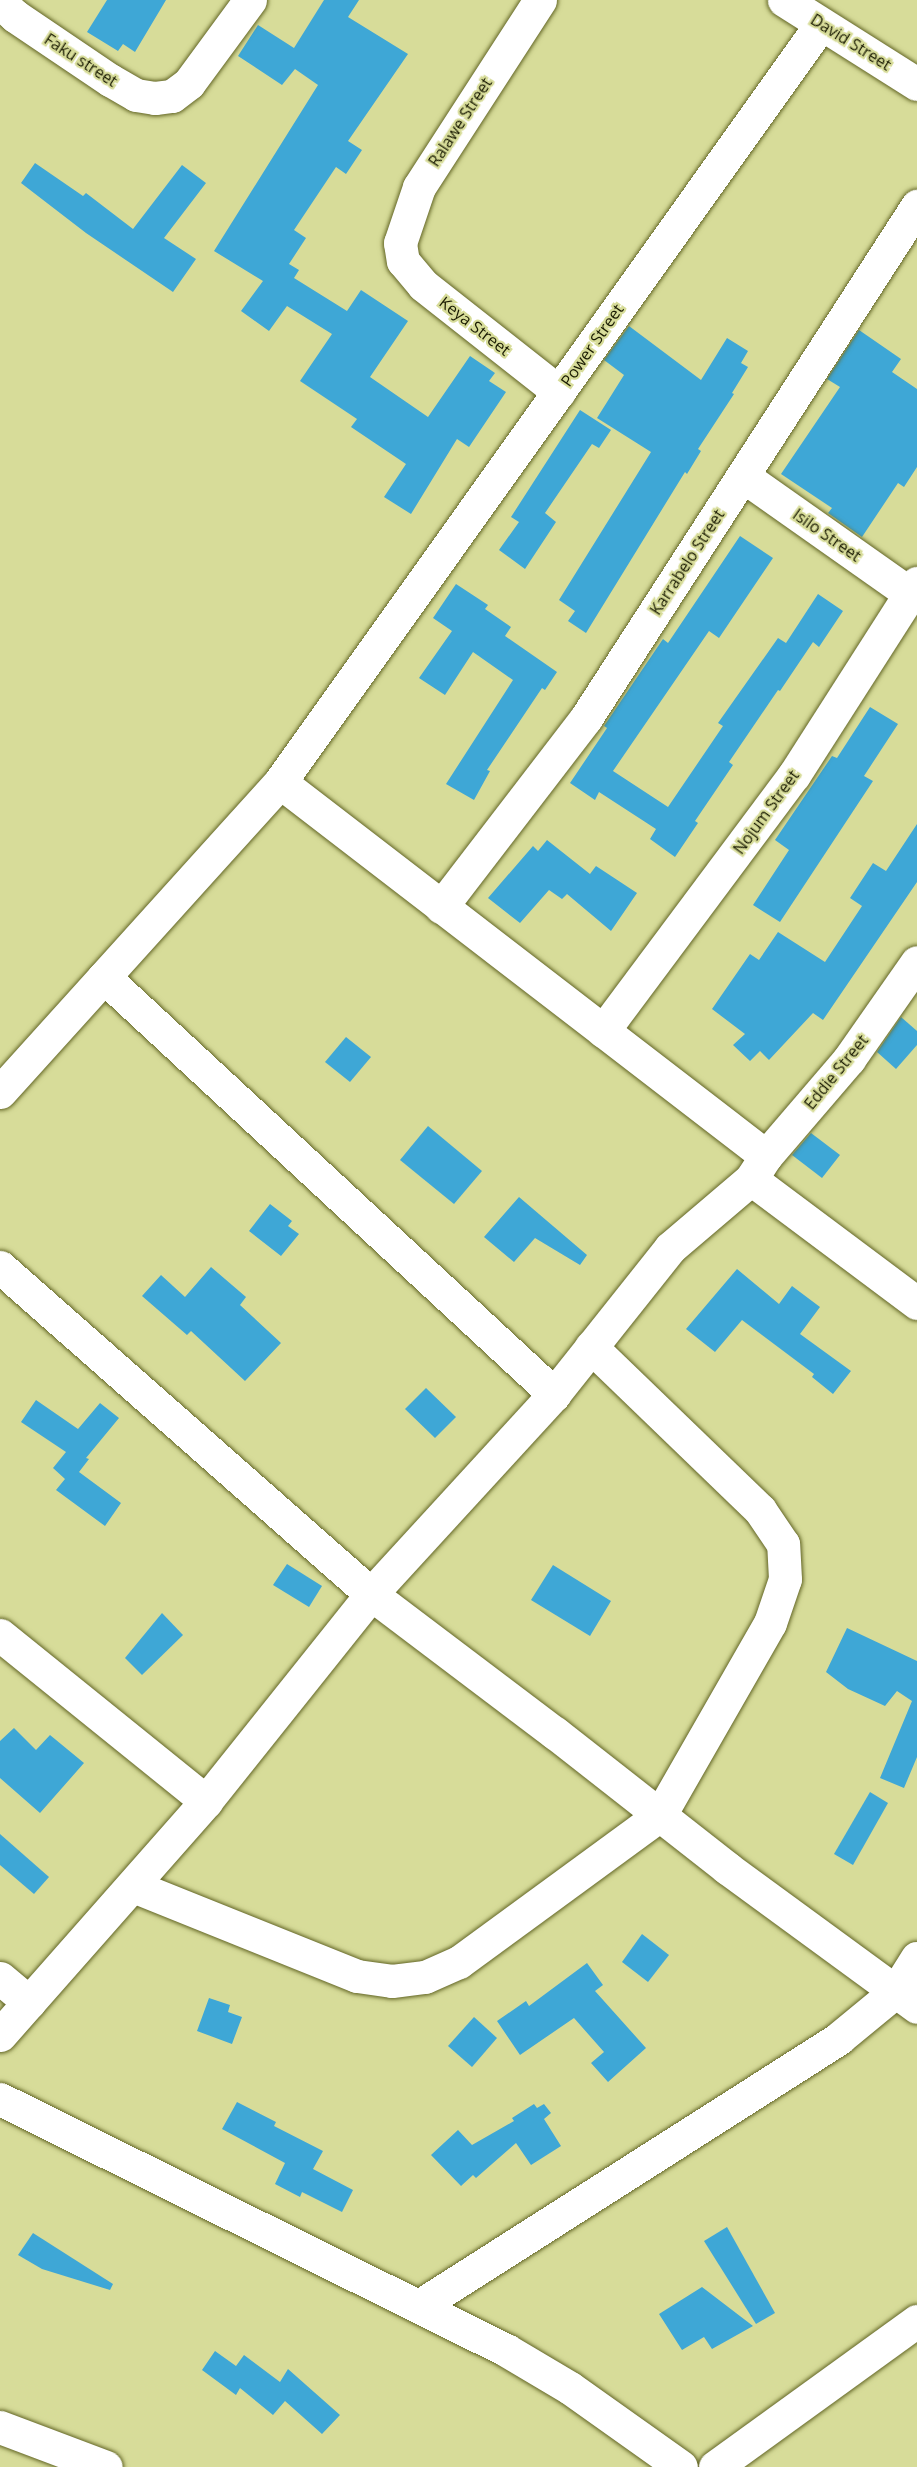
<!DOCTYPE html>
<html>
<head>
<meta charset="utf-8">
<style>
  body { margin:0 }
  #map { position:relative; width:917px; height:2467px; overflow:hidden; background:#d7dc99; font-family:"Open Sans",sans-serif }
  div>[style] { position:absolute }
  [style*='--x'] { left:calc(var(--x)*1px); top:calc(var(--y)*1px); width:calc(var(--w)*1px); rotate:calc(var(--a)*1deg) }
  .building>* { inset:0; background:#3ea7d6 }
  .roads { filter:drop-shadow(0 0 2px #636626) drop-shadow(0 0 2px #636626) }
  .minor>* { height:33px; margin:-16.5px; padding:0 16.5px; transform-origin:16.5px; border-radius:16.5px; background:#fff }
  span { translate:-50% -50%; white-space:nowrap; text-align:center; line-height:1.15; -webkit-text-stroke:4.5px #d7dc99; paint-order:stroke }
  .street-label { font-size:16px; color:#1a1b02 }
</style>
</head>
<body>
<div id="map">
  <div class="building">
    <i style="clip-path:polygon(107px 0,166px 0,135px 52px,123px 44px,118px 51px,87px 32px)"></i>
    <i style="clip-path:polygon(324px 0,359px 0,348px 17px,408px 54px,348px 141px,362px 150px,346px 174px,336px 167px,294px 230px,306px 238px,289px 264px,299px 270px,294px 278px,347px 311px,361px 290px,408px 321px,370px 377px,428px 417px,470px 356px,495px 373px,489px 381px,506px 392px,469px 447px,457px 439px,411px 514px,384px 497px,406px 464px,351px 427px,357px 419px,300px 381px,332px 334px,287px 306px,269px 331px,241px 311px,263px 281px,214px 251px,318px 85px,295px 69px,282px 85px,238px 56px,258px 25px,294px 48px)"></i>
    <i style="clip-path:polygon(35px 163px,83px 196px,86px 193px,133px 229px,182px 165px,206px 183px,164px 238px,196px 259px,173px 292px,86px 233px,21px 183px)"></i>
    <i style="clip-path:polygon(629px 326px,701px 380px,727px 338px,748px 351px,741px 363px,748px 367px,732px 393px,734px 394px,698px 449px,701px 451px,687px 474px,685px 472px,586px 633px,568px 621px,575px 611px,559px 600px,651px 452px,597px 418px,624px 375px,604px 360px)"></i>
    <i style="clip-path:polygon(859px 330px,901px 359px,892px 372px,917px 389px,917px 467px,904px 487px,898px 483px,862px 537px,828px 513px,832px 508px,781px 474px,840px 387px,827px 379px)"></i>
    <i style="clip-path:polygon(580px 410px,611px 430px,599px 448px,592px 444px,545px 513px,556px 522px,525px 569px,499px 550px,519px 522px,511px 517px)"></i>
    <i style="clip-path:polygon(740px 536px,773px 558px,719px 638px,709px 631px,613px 771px,668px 807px,723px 726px,718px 723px,778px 638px,786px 643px,818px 594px,843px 611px,819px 647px,813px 642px,780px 691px,778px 690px,729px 762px,733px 765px,695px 821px,698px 823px,675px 857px,650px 839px,656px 829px,599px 792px,595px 800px,570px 783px,607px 728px,604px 726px,663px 639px,668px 643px)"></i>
    <i style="clip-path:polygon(456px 584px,488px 605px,485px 609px,511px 627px,505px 636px,557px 672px,545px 690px,542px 688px,487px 770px,490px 771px,474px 800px,446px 784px,513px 680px,473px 652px,445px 695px,419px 678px,452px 631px,433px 618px)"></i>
    <i style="clip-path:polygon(870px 707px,898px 724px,864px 776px,873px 781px,780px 922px,753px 905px,789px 850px,775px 840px,832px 756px,837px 758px)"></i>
    <i style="clip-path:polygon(917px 824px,917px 882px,823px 1020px,813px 1013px,769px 1060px,760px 1051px,750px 1061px,733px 1045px,745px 1034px,712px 1009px,750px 954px,759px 960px,778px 932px,825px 962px,862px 906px,850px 898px,873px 863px,886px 871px)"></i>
    <i style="clip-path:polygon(547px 840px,590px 874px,596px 866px,637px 893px,611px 931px,567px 894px,562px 899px,549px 890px,520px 923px,488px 898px,533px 846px,538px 851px)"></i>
    <i style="clip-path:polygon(901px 1017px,917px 1031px,917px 1045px,896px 1069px,877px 1052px)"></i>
    <i style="clip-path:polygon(346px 1037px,371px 1057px,350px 1082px,325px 1062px)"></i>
    <i style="clip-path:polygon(428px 1126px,482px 1171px,454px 1204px,400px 1160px)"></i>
    <i style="clip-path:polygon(811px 1133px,840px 1155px,822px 1178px,792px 1155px)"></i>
    <i style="clip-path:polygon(519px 1197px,587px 1255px,580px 1265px,535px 1238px,514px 1262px,484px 1237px)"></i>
    <i style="clip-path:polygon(270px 1204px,292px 1221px,288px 1226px,299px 1234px,281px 1256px,249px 1231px)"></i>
    <i style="clip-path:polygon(211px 1267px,246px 1297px,240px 1305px,281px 1343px,245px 1381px,191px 1331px,187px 1335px,142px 1296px,161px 1275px,185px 1297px)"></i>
    <i style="clip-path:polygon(737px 1269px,779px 1304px,792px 1286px,820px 1307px,800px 1334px,851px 1371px,833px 1394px,812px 1377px,814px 1374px,742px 1320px,715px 1352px,686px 1329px)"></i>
    <i style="clip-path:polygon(426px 1388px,456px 1417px,435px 1438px,405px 1409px)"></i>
    <i style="clip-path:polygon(36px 1400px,78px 1429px,100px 1403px,119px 1418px,86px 1458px,89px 1459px,79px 1472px,121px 1503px,105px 1526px,56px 1490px,65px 1479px,53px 1468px,66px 1452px,21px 1422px)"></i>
    <i style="clip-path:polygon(287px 1564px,322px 1586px,309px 1607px,273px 1585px)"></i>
    <i style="clip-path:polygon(553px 1565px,611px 1601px,590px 1636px,531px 1600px)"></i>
    <i style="clip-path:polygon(162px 1613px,183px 1635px,142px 1675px,125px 1658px)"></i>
    <i style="clip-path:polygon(847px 1628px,917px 1661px,917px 1757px,904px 1788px,880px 1778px,912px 1701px,897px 1691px,885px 1706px,848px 1689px,826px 1672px)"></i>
    <i style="clip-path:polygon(14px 1728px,36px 1750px,50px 1735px,84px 1763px,40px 1813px,0 1778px,0 1741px)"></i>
    <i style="clip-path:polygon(870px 1792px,888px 1803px,853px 1865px,834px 1854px)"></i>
    <i style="clip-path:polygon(0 1834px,49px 1877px,34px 1894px,0 1865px)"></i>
    <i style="clip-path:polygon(642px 1934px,669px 1955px,648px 1982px,622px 1962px)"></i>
    <i style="clip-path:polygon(587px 1963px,603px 1985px,595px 1991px,646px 2048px,608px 2082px,591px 2063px,604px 2052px,574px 2018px,520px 2055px,497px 2021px,526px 2001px,529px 2006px)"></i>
    <i style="clip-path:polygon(209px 1998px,230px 2005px,228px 2012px,242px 2017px,232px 2044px,197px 2031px)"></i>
    <i style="clip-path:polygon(474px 2017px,497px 2038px,472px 2067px,448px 2046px)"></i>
    <i style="clip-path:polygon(237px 2102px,276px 2122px,274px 2126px,323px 2151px,313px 2169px,353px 2190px,342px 2212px,302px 2192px,300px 2197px,275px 2184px,285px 2163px,222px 2129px)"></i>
    <i style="clip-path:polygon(534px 2104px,537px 2108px,544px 2104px,551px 2113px,544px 2119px,561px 2146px,531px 2165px,516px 2143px,476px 2178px,473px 2175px,461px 2186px,431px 2155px,458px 2130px,472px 2145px,514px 2121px,512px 2118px)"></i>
    <i style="clip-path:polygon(727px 2227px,775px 2313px,756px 2324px,704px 2241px)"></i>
    <i style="clip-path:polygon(33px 2233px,113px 2284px,110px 2290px,42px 2269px,18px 2255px)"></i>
    <i style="clip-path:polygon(702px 2287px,753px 2326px,712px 2349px,704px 2337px,682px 2350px,659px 2314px)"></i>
    <i style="clip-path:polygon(215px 2351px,236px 2366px,244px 2355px,280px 2382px,288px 2369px,340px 2415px,322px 2434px,285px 2401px,273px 2415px,240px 2388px,236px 2395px,202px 2370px)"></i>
  </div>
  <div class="roads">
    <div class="minor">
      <i style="--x:2;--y:0;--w:6;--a:72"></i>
      <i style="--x:4;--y:6;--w:15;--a:42"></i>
      <i style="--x:15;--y:16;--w:115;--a:34"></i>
      <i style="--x:110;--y:80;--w:30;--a:30"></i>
      <i style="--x:136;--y:95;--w:19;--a:9"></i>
      <i style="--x:155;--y:98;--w:17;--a:-7"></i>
      <i style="--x:172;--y:96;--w:21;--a:-37"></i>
      <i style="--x:189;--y:83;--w:103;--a:-53.7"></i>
      <i style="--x:540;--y:0;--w:223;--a:122.9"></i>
      <i style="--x:419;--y:187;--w:59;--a:108.7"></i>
      <i style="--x:400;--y:243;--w:18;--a:81"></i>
      <i style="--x:403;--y:261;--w:31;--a:50"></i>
      <i style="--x:423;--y:285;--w:173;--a:38.2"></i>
      <i style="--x:784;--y:0;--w:157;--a:32.3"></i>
      <i style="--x:743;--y:476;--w:204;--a:35.2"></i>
      <i style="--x:441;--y:907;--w:238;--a:-52.5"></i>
      <i style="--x:586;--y:718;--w:610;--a:-57.12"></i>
      <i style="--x:104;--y:977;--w:614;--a:42.82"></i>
      <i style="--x:603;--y:1031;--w:319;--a:-53.3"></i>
      <i style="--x:794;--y:775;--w:228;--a:-57.4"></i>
      <i style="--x:0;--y:1092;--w:418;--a:-47.9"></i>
      <i style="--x:766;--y:1156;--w:613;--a:-142.42"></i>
      <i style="--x:280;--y:782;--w:931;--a:-54.48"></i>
      <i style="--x:751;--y:1179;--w:207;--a:36.8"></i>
      <i style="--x:0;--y:1267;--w:495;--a:41.4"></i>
      <i style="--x:371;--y:1594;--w:231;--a:37.1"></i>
      <i style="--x:555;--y:1733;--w:219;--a:38.1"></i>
      <i style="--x:727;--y:1868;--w:235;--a:36.2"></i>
      <i style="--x:0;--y:1635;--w:265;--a:38.9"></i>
      <i style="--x:133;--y:1886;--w:241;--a:21.9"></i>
      <i style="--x:357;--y:1976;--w:35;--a:8"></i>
      <i style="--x:392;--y:1981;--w:33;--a:-7"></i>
      <i style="--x:425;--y:1977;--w:37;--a:-24"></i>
      <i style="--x:459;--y:1962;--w:249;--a:-36.2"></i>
      <i style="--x:660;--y:1815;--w:221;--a:-60.2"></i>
      <i style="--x:770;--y:1623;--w:46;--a:-71.2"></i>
      <i style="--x:785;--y:1579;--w:35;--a:-93"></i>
      <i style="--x:783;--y:1544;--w:41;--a:-124.1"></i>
      <i style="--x:760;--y:1510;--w:235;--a:-136"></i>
      <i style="--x:0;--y:1978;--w:38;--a:40"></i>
      <i style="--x:0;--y:2035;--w:312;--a:-48.6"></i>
      <i style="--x:206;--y:1801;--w:265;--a:-51.4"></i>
      <i style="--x:371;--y:1594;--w:271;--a:-47.5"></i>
      <i style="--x:554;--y:1394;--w:186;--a:-51.5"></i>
      <i style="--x:670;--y:1248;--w:106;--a:-40.4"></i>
      <i style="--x:751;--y:1179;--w:27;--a:-57"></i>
      <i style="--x:766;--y:1156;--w:128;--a:-49.4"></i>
      <i style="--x:849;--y:1059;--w:118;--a:-55"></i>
      <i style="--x:0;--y:2099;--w:565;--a:26.38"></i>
      <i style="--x:506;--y:2350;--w:74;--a:30.7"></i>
      <i style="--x:570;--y:2388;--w:136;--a:35.4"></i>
      <i style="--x:419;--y:2306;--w:498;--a:-32.5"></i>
      <i style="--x:839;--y:2038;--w:74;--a:-39.5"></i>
      <i style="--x:896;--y:1991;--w:39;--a:-58"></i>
      <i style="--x:0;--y:2427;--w:113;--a:20.7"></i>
      <i style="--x:715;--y:2467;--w:249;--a:-35.9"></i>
    </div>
  </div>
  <div class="street-label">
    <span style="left:851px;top:42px;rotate:32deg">David Street</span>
    <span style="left:81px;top:60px;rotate:33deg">Faku street</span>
    <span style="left:460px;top:122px;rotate:-57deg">Ralawe Street</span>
    <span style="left:475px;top:326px;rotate:38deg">Keya Street</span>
    <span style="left:592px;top:345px;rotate:-55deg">Power Street</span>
    <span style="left:827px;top:535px;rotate:35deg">Isilo Street</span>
    <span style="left:687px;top:562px;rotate:-57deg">Karrabelo Street</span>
    <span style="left:766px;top:812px;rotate:-54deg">Nojum Street</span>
    <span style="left:836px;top:1072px;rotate:-51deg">Eddie Street</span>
  </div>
</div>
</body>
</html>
